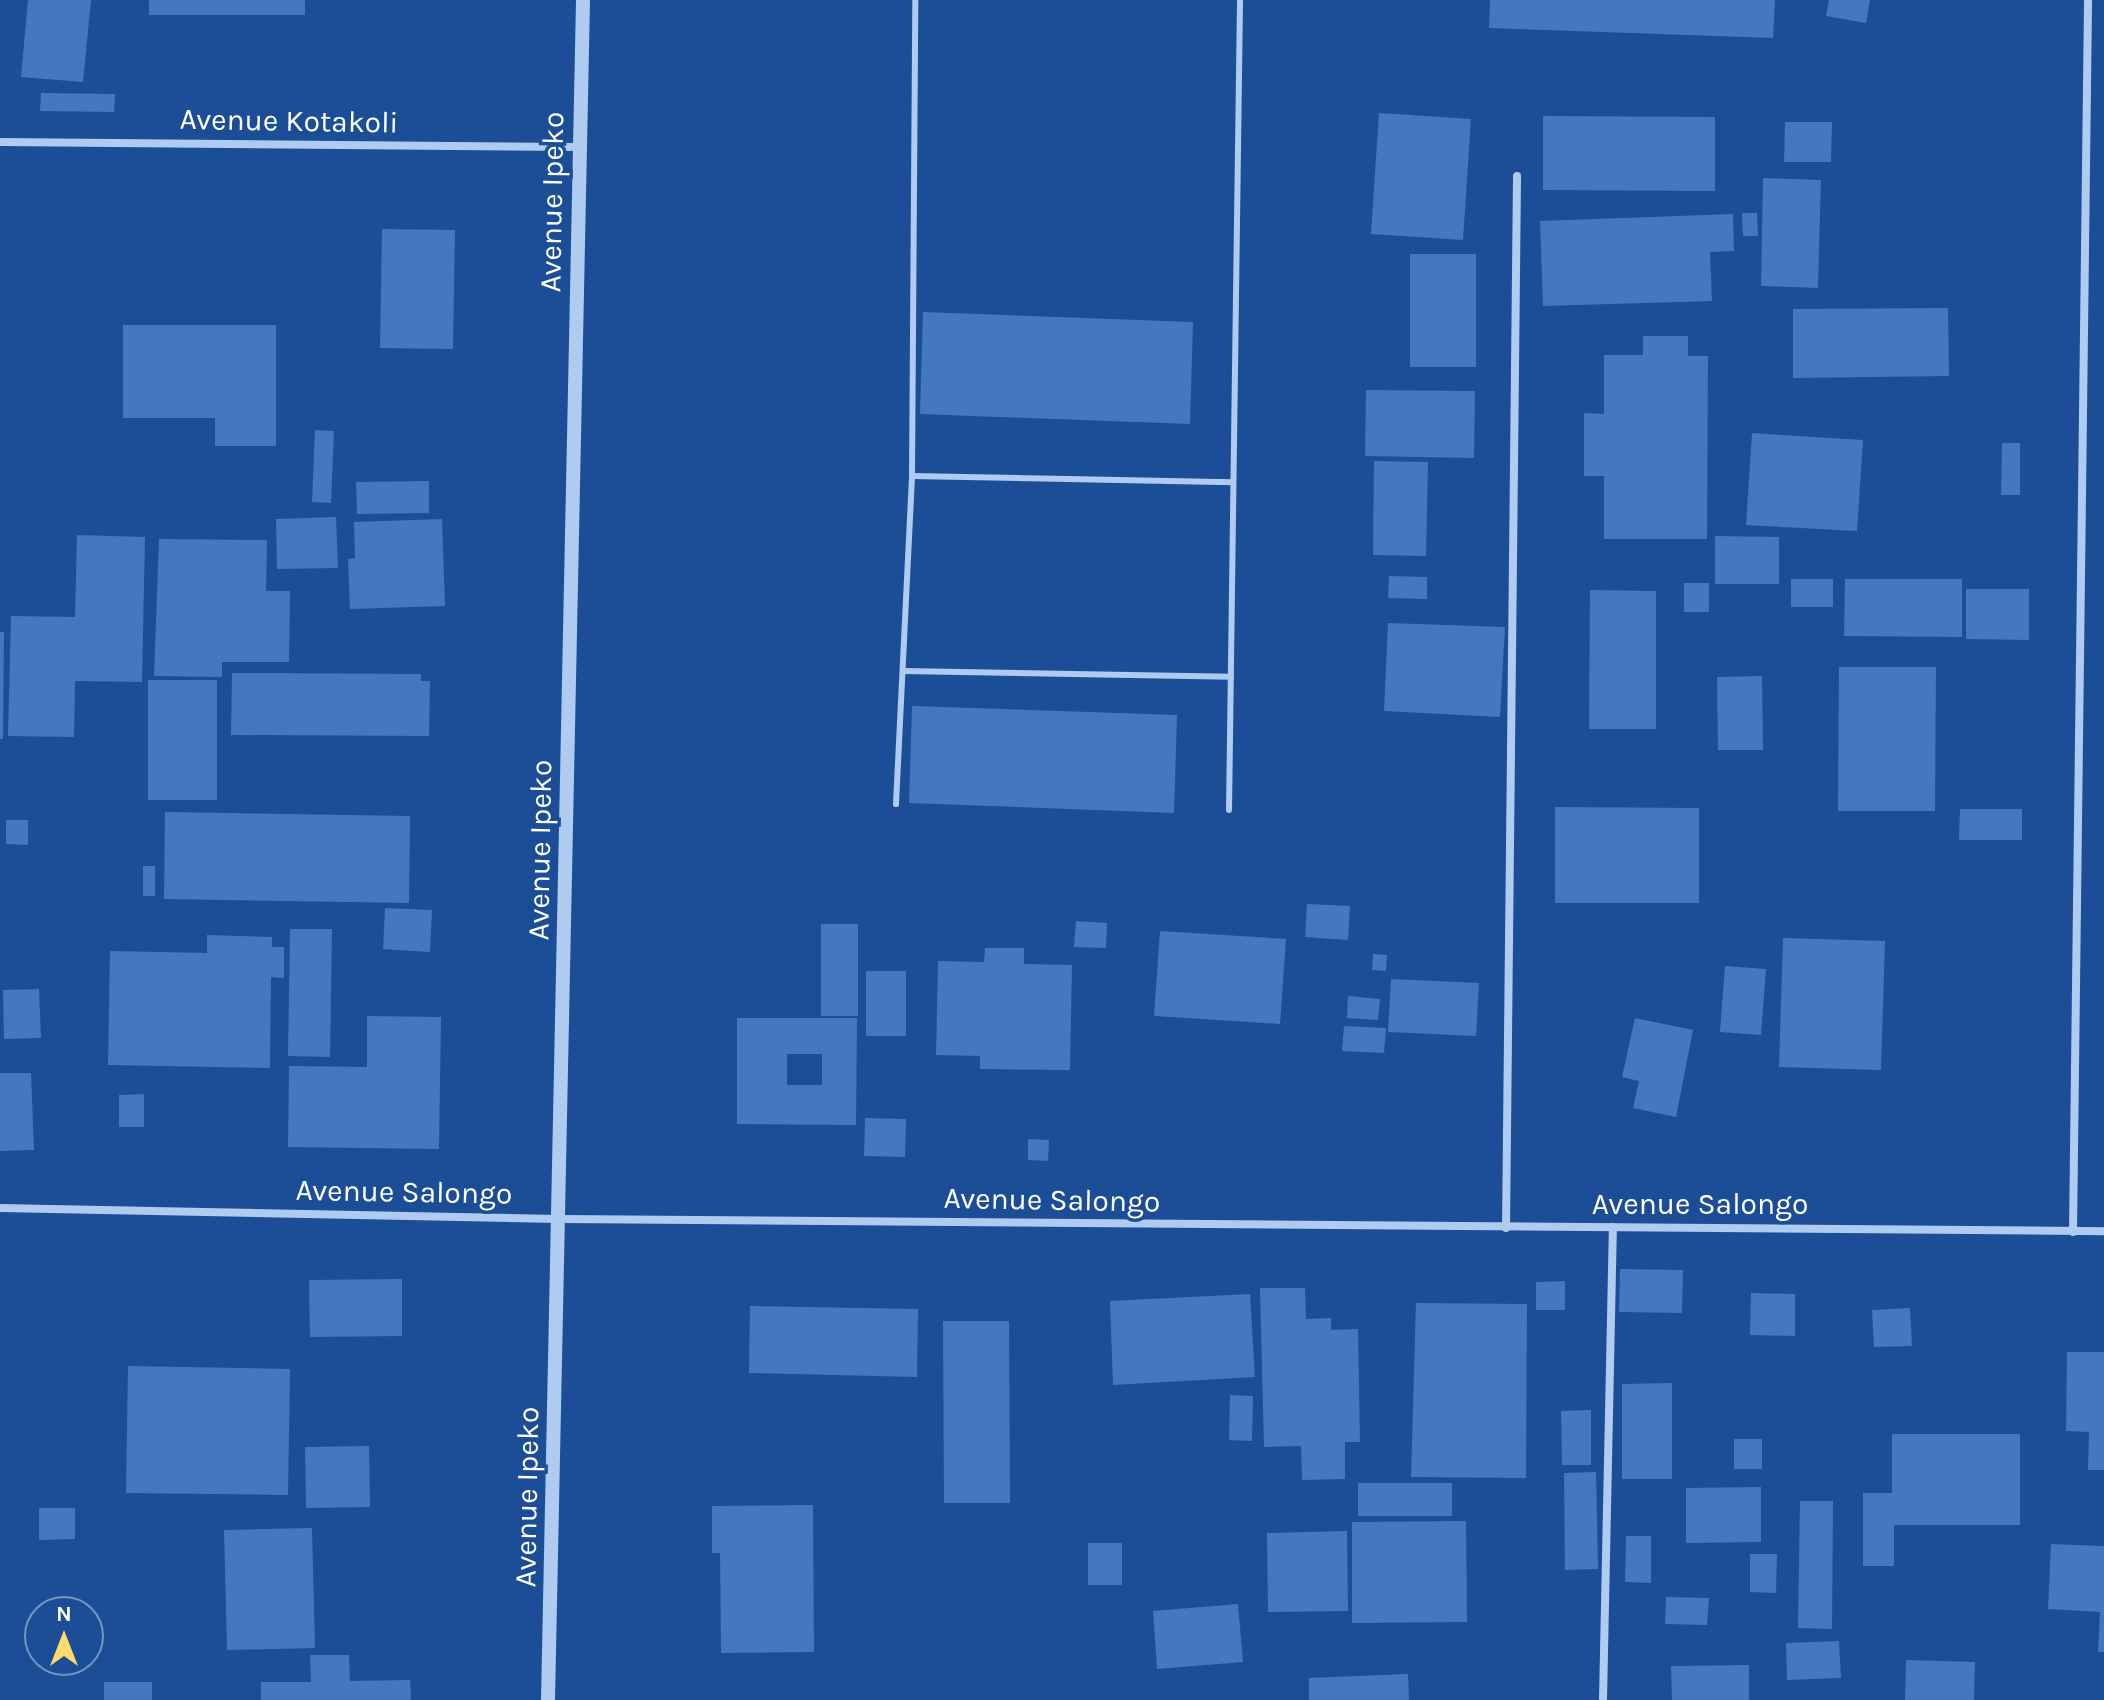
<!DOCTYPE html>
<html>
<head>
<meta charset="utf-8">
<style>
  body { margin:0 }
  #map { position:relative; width:2104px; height:1700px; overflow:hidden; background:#1b4e97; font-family:Karla,sans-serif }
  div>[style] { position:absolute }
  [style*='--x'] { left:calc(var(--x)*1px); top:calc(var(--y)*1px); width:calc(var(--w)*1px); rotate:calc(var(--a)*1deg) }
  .building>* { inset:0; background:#4477be }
  .service>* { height:6px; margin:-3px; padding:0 3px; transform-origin:3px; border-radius:3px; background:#afcbf0 }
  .minor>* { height:8px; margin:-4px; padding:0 4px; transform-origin:4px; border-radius:4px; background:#afcbf0 }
  .tertiary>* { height:14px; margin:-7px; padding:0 7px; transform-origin:7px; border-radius:7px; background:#afcbf0 }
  span { translate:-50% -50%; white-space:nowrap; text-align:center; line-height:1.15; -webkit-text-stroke:7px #1b4e97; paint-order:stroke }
  .street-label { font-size:30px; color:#fff }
  .north { position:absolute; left:24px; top:1596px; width:80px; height:80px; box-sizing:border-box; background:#1b4e97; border:2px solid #7695c1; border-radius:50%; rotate:0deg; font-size:22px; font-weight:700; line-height:32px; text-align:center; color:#fff }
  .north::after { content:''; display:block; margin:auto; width:28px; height:36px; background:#ffd86e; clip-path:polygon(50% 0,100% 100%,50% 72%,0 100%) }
</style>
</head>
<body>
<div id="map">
  <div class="building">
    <i style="clip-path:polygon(28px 0,91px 0,83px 82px,21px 77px)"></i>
    <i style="clip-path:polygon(149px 0,305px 0,305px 15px,149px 15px)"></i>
    <i style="clip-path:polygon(1490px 0,1775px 0,1773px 38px,1489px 28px)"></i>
    <i style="clip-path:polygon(1829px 0,1870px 0,1866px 23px,1826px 16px)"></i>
    <i style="clip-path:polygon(41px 93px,115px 94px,114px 112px,40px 111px)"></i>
    <i style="clip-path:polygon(1379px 113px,1471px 119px,1463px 240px,1371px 234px)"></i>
    <i style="clip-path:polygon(1543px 116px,1715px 117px,1715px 191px,1543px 190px)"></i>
    <i style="clip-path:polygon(1785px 122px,1832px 122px,1831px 162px,1784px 162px)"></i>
    <i style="clip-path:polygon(1763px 178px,1821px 180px,1818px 288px,1761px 286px)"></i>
    <i style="clip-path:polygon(1742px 213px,1757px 213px,1758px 236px,1743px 236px)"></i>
    <i style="clip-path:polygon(1733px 214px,1734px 251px,1710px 252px,1712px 301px,1543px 306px,1540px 221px)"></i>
    <i style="clip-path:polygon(382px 229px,455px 230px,453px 349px,380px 348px)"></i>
    <i style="clip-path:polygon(1410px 254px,1476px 254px,1476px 367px,1410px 367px)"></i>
    <i style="clip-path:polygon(1948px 308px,1949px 376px,1793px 378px,1793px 309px)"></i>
    <i style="clip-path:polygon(923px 312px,1193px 322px,1190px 424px,920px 414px)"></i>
    <i style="clip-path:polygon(123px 325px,276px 325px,276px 446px,215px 446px,215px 418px,123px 418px)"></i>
    <i style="clip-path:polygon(1643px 336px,1688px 336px,1688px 356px,1708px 356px,1707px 539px,1604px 539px,1604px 476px,1584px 476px,1584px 413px,1604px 414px,1604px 355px,1643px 355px)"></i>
    <i style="clip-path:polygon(1366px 390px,1475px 391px,1474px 458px,1365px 456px)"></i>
    <i style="clip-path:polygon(315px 430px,334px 431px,331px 503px,312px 502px)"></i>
    <i style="clip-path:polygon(1752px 433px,1863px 440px,1857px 531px,1746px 525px)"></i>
    <i style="clip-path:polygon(2002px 443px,2020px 443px,2020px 495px,2001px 495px)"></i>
    <i style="clip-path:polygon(1374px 461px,1428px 462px,1426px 556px,1373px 555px)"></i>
    <i style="clip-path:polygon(429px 481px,429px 513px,357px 514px,356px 482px)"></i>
    <i style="clip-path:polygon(336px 517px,338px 568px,277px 569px,276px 519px)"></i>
    <i style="clip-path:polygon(442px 519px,445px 606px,350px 609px,348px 559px,355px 558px,354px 522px)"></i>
    <i style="clip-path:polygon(77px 535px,145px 537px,142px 682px,75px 681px,74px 737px,8px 736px,11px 616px,75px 617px)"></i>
    <i style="clip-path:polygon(1715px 536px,1779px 537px,1779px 584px,1715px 584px)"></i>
    <i style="clip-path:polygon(159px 539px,267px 540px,266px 591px,290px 591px,289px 662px,222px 662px,222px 677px,154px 676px)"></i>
    <i style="clip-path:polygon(1389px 576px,1427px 577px,1427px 599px,1388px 598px)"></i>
    <i style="clip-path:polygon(1791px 579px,1833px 579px,1833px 607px,1791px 607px)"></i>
    <i style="clip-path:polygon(1845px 579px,1962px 579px,1962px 637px,1844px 636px)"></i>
    <i style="clip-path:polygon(1684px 583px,1709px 583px,1709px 612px,1684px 612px)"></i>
    <i style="clip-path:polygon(1966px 589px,2029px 589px,2029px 640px,1966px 639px)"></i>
    <i style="clip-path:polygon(1590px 590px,1656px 591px,1656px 729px,1589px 729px)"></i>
    <i style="clip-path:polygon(1388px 623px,1505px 627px,1500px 717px,1384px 711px)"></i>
    <i style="clip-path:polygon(0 632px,4px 632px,3px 739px,0 739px)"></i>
    <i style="clip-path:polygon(1839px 667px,1936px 667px,1935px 811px,1838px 811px)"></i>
    <i style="clip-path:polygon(232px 673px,421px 674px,421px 681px,430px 681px,429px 736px,231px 735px)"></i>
    <i style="clip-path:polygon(1762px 676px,1763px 750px,1718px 750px,1717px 677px)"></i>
    <i style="clip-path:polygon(148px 680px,217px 680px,217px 800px,148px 800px)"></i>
    <i style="clip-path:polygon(912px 706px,1177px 715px,1174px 813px,909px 803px)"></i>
    <i style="clip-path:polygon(1555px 807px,1699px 808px,1699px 903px,1555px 903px)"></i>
    <i style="clip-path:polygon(1960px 809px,2022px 809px,2022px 840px,1959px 840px)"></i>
    <i style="clip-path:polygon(165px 812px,410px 816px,409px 903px,164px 899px)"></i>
    <i style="clip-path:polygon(6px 820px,28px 820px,28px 845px,6px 844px)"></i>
    <i style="clip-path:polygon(143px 866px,155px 866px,155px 896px,143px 896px)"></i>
    <i style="clip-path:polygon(1307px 904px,1350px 906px,1348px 940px,1305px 937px)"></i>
    <i style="clip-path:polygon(385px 908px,432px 910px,430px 952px,383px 949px)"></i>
    <i style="clip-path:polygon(1076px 921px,1107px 923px,1106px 948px,1074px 947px)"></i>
    <i style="clip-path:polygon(821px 924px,858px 924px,858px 1016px,821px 1016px)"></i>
    <i style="clip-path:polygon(290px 929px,332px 929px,330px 1057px,288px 1056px)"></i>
    <i style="clip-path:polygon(1160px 931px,1286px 939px,1280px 1024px,1154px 1016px)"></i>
    <i style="clip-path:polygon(207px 935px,272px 937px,272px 947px,284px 947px,284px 978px,271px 977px,270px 1068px,108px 1065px,110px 951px,207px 953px)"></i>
    <i style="clip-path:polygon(1783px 938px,1885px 941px,1881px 1070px,1779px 1067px)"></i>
    <i style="clip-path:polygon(985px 948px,1024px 948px,1024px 964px,1072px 965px,1070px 1070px,980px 1069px,980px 1056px,936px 1055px,938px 961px,984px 962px)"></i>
    <i style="clip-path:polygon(1373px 954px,1387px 955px,1386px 971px,1372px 970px)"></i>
    <i style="clip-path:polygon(1725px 966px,1766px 969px,1761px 1035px,1720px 1032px)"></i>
    <i style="clip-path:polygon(866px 971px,906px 971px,906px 1036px,866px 1036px)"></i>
    <i style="clip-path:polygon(1391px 979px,1479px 983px,1476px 1036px,1388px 1032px)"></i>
    <i style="clip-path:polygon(39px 989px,41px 1038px,4px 1039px,3px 990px)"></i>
    <i style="clip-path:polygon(1348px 996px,1380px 999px,1378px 1020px,1347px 1018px)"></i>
    <i style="clip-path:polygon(367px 1016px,441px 1017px,439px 1149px,288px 1147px,289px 1066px,367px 1067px)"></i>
    <i style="clip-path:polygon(evenodd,737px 1018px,857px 1018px,856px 1125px,737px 1124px,737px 1018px,787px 1054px,822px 1054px,822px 1085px,787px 1085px,787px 1054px)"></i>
    <i style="clip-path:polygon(1635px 1018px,1693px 1030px,1676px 1117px,1633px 1108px,1639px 1081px,1622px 1077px)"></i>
    <i style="clip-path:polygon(1344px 1026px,1386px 1028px,1384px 1053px,1342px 1051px)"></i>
    <i style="clip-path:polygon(0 1073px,31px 1073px,34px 1150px,0 1151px)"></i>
    <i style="clip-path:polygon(144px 1094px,144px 1127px,119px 1127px,119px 1095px)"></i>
    <i style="clip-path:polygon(865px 1118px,906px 1119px,905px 1157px,864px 1156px)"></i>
    <i style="clip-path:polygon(1028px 1139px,1049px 1140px,1048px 1161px,1028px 1160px)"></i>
    <i style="clip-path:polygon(1620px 1269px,1683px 1270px,1682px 1313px,1619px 1312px)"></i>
    <i style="clip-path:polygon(402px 1279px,402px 1336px,310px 1337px,309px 1280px)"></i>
    <i style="clip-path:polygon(1565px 1281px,1565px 1310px,1536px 1310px,1536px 1282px)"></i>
    <i style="clip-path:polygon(1260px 1288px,1305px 1288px,1306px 1319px,1331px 1318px,1331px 1330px,1358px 1329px,1360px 1442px,1345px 1442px,1345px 1479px,1302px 1480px,1301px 1446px,1264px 1447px)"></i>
    <i style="clip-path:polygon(1751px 1293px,1795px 1294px,1795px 1336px,1750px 1335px)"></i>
    <i style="clip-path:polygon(1250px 1294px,1255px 1377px,1113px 1385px,1110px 1301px)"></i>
    <i style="clip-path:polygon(1416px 1303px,1527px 1304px,1526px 1478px,1411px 1477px)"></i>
    <i style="clip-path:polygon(750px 1306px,918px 1309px,917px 1377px,749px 1373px)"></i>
    <i style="clip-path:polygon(1910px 1308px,1912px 1346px,1874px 1347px,1872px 1310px)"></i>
    <i style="clip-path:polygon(943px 1321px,1009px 1321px,1010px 1503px,944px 1503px)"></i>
    <i style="clip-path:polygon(2067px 1352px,2104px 1352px,2104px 1470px,2088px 1470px,2089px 1432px,2066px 1431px)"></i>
    <i style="clip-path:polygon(128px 1366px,290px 1369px,288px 1495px,126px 1493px)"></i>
    <i style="clip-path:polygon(1672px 1383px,1672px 1479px,1622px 1479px,1622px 1384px)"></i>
    <i style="clip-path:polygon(1230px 1395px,1253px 1396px,1252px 1441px,1229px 1440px)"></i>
    <i style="clip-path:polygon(1591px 1410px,1591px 1465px,1562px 1465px,1561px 1411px)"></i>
    <i style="clip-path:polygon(1892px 1434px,2020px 1434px,2020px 1525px,1894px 1525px,1894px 1566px,1863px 1566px,1863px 1493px,1892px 1493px)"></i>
    <i style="clip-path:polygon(1734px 1439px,1762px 1439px,1762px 1469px,1734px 1469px)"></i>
    <i style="clip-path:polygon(369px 1446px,370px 1507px,306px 1508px,305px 1447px)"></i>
    <i style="clip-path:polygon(1596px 1472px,1598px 1569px,1565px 1570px,1564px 1473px)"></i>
    <i style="clip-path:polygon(1358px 1483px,1452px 1483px,1452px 1516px,1358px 1516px)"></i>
    <i style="clip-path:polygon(1761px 1487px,1761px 1542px,1686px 1543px,1686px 1488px)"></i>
    <i style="clip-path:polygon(1800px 1501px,1833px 1501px,1832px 1629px,1798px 1628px)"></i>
    <i style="clip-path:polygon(813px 1505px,814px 1652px,721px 1653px,720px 1553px,712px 1553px,712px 1506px)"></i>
    <i style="clip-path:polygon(39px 1508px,75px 1508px,75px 1539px,39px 1540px)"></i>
    <i style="clip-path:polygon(1466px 1521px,1467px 1622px,1352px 1623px,1352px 1522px)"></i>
    <i style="clip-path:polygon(312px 1528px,315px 1648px,227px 1650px,224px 1530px)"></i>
    <i style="clip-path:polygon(1347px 1531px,1348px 1611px,1268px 1612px,1267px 1533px)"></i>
    <i style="clip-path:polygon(1626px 1536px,1651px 1536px,1651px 1583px,1625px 1582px)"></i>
    <i style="clip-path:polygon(1088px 1543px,1122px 1543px,1122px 1585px,1088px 1585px)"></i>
    <i style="clip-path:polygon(2051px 1544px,2104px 1546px,2104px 1652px,2098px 1652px,2100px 1612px,2048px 1609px)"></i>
    <i style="clip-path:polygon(1750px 1554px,1777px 1554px,1776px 1593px,1750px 1592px)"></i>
    <i style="clip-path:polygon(1666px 1597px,1709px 1598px,1707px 1625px,1665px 1624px)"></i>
    <i style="clip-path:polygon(1238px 1604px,1243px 1662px,1157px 1669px,1153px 1611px)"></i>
    <i style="clip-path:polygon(1839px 1641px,1841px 1678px,1787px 1680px,1786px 1643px)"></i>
    <i style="clip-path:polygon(310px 1655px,349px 1655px,350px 1681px,410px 1680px,411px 1700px,261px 1700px,261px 1682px,311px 1682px)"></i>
    <i style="clip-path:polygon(1906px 1660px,1975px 1662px,1974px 1700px,1905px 1700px)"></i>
    <i style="clip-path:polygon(1749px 1665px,1749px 1700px,1672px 1700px,1671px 1666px)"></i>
    <i style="clip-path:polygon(1408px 1674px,1409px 1700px,1309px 1700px,1309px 1678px)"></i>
    <i style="clip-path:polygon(104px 1682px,152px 1682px,152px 1700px,104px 1700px)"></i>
  </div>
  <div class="service">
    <i style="--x:912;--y:476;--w:321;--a:1.1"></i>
    <i style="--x:903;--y:671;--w:328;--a:1"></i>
    <i style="--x:896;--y:804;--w:328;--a:-87.2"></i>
    <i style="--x:912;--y:476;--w:476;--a:-89.6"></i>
    <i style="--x:1229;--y:810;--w:810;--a:-89.22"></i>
  </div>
  <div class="minor">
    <i style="--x:0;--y:142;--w:578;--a:0.5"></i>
    <i style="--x:0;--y:1208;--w:560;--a:1.13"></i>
    <i style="--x:560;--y:1219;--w:1544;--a:0.45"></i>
    <i style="--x:1506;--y:1228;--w:1052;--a:-89.4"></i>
    <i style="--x:2073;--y:1232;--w:1232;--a:-89.3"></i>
    <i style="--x:1603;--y:1700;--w:473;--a:-88.8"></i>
  </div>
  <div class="tertiary">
    <i style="--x:548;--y:1700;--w:1700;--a:-88.82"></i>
  </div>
  <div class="street-label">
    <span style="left:289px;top:121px;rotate:1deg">Avenue Kotakoli</span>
    <span style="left:552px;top:202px;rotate:-89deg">Avenue Ipeko</span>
    <span style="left:540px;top:850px;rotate:-89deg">Avenue Ipeko</span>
    <span style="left:404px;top:1192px;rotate:1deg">Avenue Salongo</span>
    <span style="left:1052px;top:1200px;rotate:1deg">Avenue Salongo</span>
    <span style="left:1700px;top:1204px">Avenue Salongo</span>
    <span style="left:527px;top:1497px;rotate:-89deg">Avenue Ipeko</span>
  </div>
  <div class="north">N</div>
</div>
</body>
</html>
